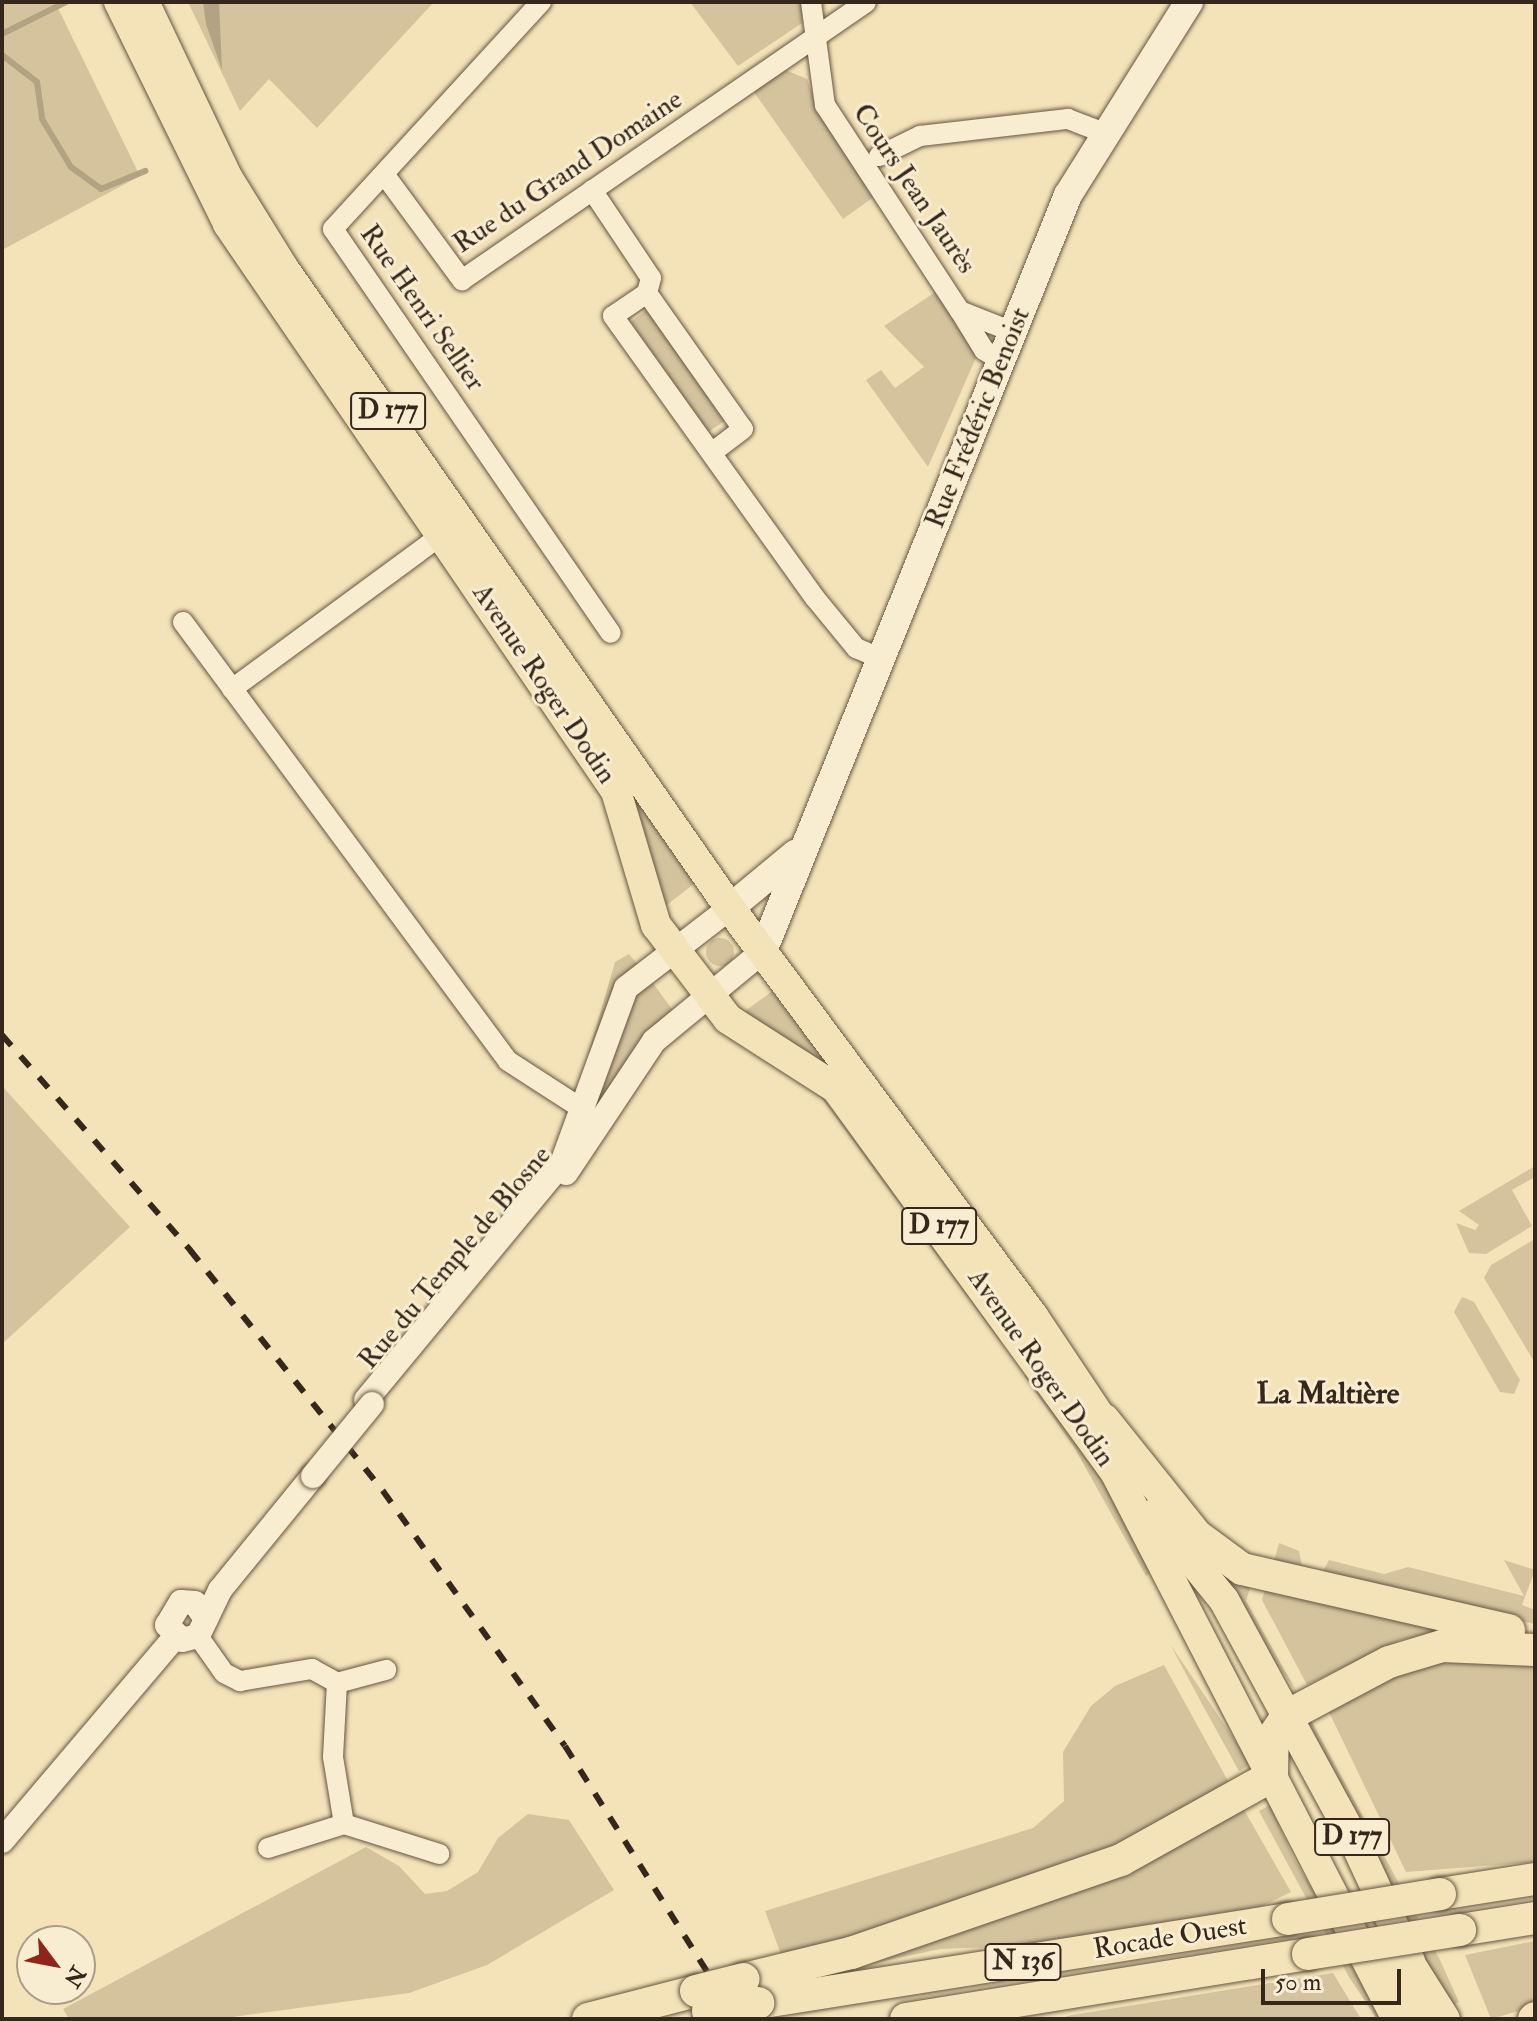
<!DOCTYPE html>
<html>
<head>
<meta charset="utf-8">
<style>
  body { margin:0 }
  #map { position:relative; width:1537px; height:2021px; overflow:hidden; background:#f4e3b8; font-family:"IM FELL Double Pica",serif }
  div>[style] { position:absolute }
  [style*='--x'] { left:calc(var(--x)*1px); top:calc(var(--y)*1px); width:calc(var(--w)*1px); rotate:calc(var(--a)*1deg) }
  .green>* { inset:0; background:#d4c39d }
  .round { border-radius:50% }
  .water>* { inset:0; background:#b3a382 }
  .stream>* { height:6px; margin:-3px; padding:0 3px; transform-origin:3px; border-radius:3px; background:#b3a382 }
  .roads { filter:drop-shadow(0 0 2px #655642) drop-shadow(0 0 2px #655642) }
  .minor>* { height:20px; margin:-10px; padding:0 10px; transform-origin:10px; border-radius:10px; background:#f8edd1 }
  .tertiary>* { height:24px; margin:-12px; padding:0 12px; transform-origin:12px; border-radius:12px; background:#f8edd1 }
  .secondary>* { height:28px; margin:-14px; padding:0 14px; transform-origin:14px; border-radius:14px; background:#f8edd1 }
  .primary>* { height:30px; margin:-15px; padding:0 15px; transform-origin:15px; border-radius:15px; background:#f4e3b8 }
  .trunk>* { height:32px; margin:-16px; padding:0 16px; transform-origin:16px; border-radius:16px; background:#f4e3b8 }
  .rail>* { height:6px; margin-top:-3px; transform-origin:0; background:repeating-linear-gradient(90deg,#35271a 0 14px,transparent 0 28px) }
  .bridges { filter:drop-shadow(0 0 2px #655642) drop-shadow(0 0 2px #655642) }
  .tertiary-bridge>* { height:24px; margin:-12px; padding:0 12px; transform-origin:12px; border-radius:12px; background:#f8edd1 }
  .trunk-bridge>* { height:32px; margin:-16px; padding:0 16px; transform-origin:16px; border-radius:16px; background:#f4e3b8 }
  span { translate:-50% -50%; white-space:nowrap; text-align:center; line-height:1.15; -webkit-text-stroke:6px #f8edd1; paint-order:stroke }
  .shield-label span { padding:2px 6px; background:#f8edd1; border:2px solid; border-radius:6px; -webkit-text-stroke-width:0 }
  .shield-label { font-size:26px; color:#35271a; font-weight:700 }
  .street-label { font-size:28px; color:#35271a }
  .neighbourhood-label { font-size:30px; color:#35271a; font-weight:700 }
  .frame { position:absolute; inset:0; border:4px solid #35271a; pointer-events:none }
  .north { position:absolute; left:16px; top:1925px; width:80px; height:80px; box-sizing:border-box; background:#f8edd1; border:2px solid #aa9e88; border-radius:50%; rotate:122deg; font-size:22px; font-weight:700; line-height:32px; text-align:center; color:#35271a }
  .north::after { content:''; display:block; margin:auto; width:28px; height:36px; background:#8f2418; clip-path:polygon(50% 0,100% 100%,50% 72%,0 100%) }
  .scale { position:absolute; left:1261px; top:1969px; width:140px; height:36px; box-sizing:border-box; border:4px solid #35271a; border-top:0; padding-left:10px; font-size:24px; line-height:28px; white-space:nowrap; color:#35271a; -webkit-text-stroke:6px #f8edd1; paint-order:stroke }
</style>
</head>
<body>
<div id="map">
  <div class="green">
    <i style="clip-path:polygon(2px 2px,55px 2px,140px 176px,2px 250px)"></i>
    <i style="clip-path:polygon(188px 2px,434px 2px,317px 128px,269px 79px,240px 111px)"></i>
    <i style="clip-path:polygon(690px 2px,805px 2px,802px 23px,738px 66px)"></i>
    <i style="clip-path:polygon(783px 69px,807px 79px,820px 115px,875px 196px,843px 219px,752px 89px)"></i>
    <i style="clip-path:polygon(937px 291px,978px 353px,928px 467px,866px 380px,881px 370px,895px 388px,924px 367px,884px 326px)"></i>
    <i style="clip-path:polygon(648px 309px,726px 420px,708px 432px,631px 322px)"></i>
    <i style="clip-path:polygon(623px 770px,695px 883px,663px 908px)"></i>
    <i class="round" style="left:706px;top:938px;width:28px;height:28px"></i>
    <i style="clip-path:polygon(629px 954px,638px 965px,588px 1055px,615px 962px)"></i>
    <i style="clip-path:polygon(650px 979px,674px 1012px,601px 1107px,590px 1102px,623px 1007px)"></i>
    <i style="clip-path:polygon(778px 987px,831px 1067px,741px 1014px)"></i>
    <i style="clip-path:polygon(2px 1086px,130px 1227px,2px 1344px)"></i>
    <i style="clip-path:polygon(822px 1090px,1008px 1334px,1000px 1341px,817px 1092px)"></i>
    <i style="clip-path:polygon(1535px 1166px,1535px 1177px,1512px 1190px,1532px 1226px,1486px 1254px,1469px 1253px,1456px 1223px,1475px 1230px,1479px 1225px,1459px 1211px)"></i>
    <i style="clip-path:polygon(1535px 1239px,1535px 1363px,1484px 1278px,1491px 1265px)"></i>
    <i style="clip-path:polygon(1462px 1297px,1474px 1302px,1520px 1380px,1514px 1394px,1500px 1392px,1454px 1312px)"></i>
    <i style="clip-path:polygon(1033px 1368px,1072px 1425px,1156px 1571px,1146px 1576px,1074px 1447px,1024px 1376px)"></i>
    <i style="clip-path:polygon(1174px 1520px,1252px 1582px,1246px 1601px,1298px 1694px)"></i>
    <i style="clip-path:polygon(1279px 1543px,1299px 1551px,1302px 1566px,1323px 1571px,1329px 1560px,1384px 1574px,1408px 1567px,1524px 1596px,1504px 1560px,1535px 1570px,1522px 1605px,1535px 1610px,1535px 1624px,1273px 1565px)"></i>
    <i style="clip-path:polygon(1267px 1583px,1447px 1631px,1400px 1640px,1307px 1685px,1262px 1600px)"></i>
    <i style="clip-path:polygon(1170px 1644px,1251px 1764px,1239px 1771px,1202px 1704px)"></i>
    <i style="clip-path:polygon(1535px 1659px,1535px 1862px,1406px 1872px,1328px 1710px,1404px 1662px)"></i>
    <i style="clip-path:polygon(1164px 1665px,1232px 1788px,1136px 1841px,783px 1960px,765px 1911px,1033px 1828px,1064px 1801px,1063px 1752px,1091px 1706px,1115px 1686px)"></i>
    <i style="clip-path:polygon(1310px 1718px,1439px 1958px,1459px 2002px,1449px 2007px,1304px 1728px)"></i>
    <i style="clip-path:polygon(1270px 1805px,1293px 1857px,1388px 2019px,1377px 2019px,1349px 1977px,1259px 1811px)"></i>
    <i style="clip-path:polygon(1243px 1808px,1291px 1892px,1260px 1907px,1021px 1946px,940px 1949px,755px 1989px)"></i>
    <i style="clip-path:polygon(528px 1814px,569px 1820px,614px 1890px,487px 1965px,409px 1993px,218px 2019px,69px 2019px,63px 2009px,366px 1847px,399px 1866px,425px 1894px,447px 1891px,478px 1872px,498px 1838px)"></i>
    <i style="clip-path:polygon(1535px 1941px,1535px 2006px,1491px 2019px,1465px 1955px)"></i>
    <i style="clip-path:polygon(1333px 1973px,1361px 2019px,1058px 2019px,1072px 2015px)"></i>
  </div>
  <div class="water">
    <i style="clip-path:polygon(203px 2px,219px 2px,222px 70px,206px 24px)"></i>
  </div>
  <div class="stream">
    <i style="--x:2;--y:34;--w:72;--a:-26.6"></i>
    <i style="--x:2;--y:55;--w:44;--a:37.6"></i>
    <i style="--x:37;--y:82;--w:37;--a:82"></i>
    <i style="--x:42;--y:119;--w:56;--a:58.9"></i>
    <i style="--x:71;--y:167;--w:37;--a:36"></i>
    <i style="--x:101;--y:189;--w:48;--a:-22.2"></i>
  </div>
  <div class="roads">
    <div class="minor">
      <i style="--x:541;--y:2;--w:308;--a:132.5"></i>
      <i style="--x:333;--y:229;--w:490;--a:55.5"></i>
      <i style="--x:811;--y:2;--w:104;--a:82.3"></i>
      <i style="--x:825;--y:105;--w:246;--a:56.8"></i>
      <i style="--x:879;--y:156;--w:46;--a:-26"></i>
      <i style="--x:920;--y:136;--w:149;--a:-6.6"></i>
      <i style="--x:1068;--y:119;--w:40;--a:21"></i>
      <i style="--x:384;--y:174;--w:132;--a:53.7"></i>
      <i style="--x:462;--y:280;--w:490;--a:-34.5"></i>
      <i style="--x:592;--y:190;--w:106;--a:56.2"></i>
      <i style="--x:651;--y:278;--w:16;--a:105"></i>
      <i style="--x:647;--y:293;--w:41;--a:145.9"></i>
      <i style="--x:613;--y:316;--w:347;--a:54.4"></i>
      <i style="--x:815;--y:598;--w:65;--a:50.6"></i>
      <i style="--x:856;--y:648;--w:26;--a:23"></i>
      <i style="--x:647;--y:293;--w:166;--a:54.8"></i>
      <i style="--x:743;--y:429;--w:36;--a:143"></i>
      <i style="--x:1002;--y:361;--w:21;--a:-149"></i>
      <i style="--x:984;--y:350;--w:46;--a:-121.6"></i>
      <i style="--x:960;--y:311;--w:57;--a:21.6"></i>
      <i style="--x:183;--y:622;--w:546;--a:53.49"></i>
      <i style="--x:508;--y:1061;--w:85;--a:32.9"></i>
      <i style="--x:232;--y:689;--w:262;--a:-36.3"></i>
      <i style="--x:198;--y:1636;--w:45;--a:54.9"></i>
      <i style="--x:224;--y:1673;--w:18;--a:27"></i>
      <i style="--x:240;--y:1681;--w:73;--a:-9.5"></i>
      <i style="--x:312;--y:1669;--w:29;--a:29"></i>
      <i style="--x:337;--y:1683;--w:74;--a:93.1"></i>
      <i style="--x:333;--y:1757;--w:68;--a:80.7"></i>
      <i style="--x:344;--y:1824;--w:100;--a:17.5"></i>
      <i style="--x:337;--y:1683;--w:51;--a:-14.9"></i>
      <i style="--x:268;--y:1848;--w:80;--a:-17.5"></i>
    </div>
    <div class="tertiary">
      <i style="--x:566;--y:1173;--w:159;--a:-56.3"></i>
      <i style="--x:654;--y:1041;--w:141;--a:-39.5"></i>
      <i style="--x:366;--y:1400;--w:308;--a:-50.4"></i>
      <i style="--x:562;--y:1163;--w:186;--a:-69.9"></i>
      <i style="--x:626;--y:988;--w:131;--a:-37.6"></i>
      <i style="--x:206;--y:1619;--w:19;--a:-125"></i>
      <i style="--x:195;--y:1603;--w:14;--a:-176"></i>
      <i style="--x:181;--y:1602;--w:27;--a:121"></i>
      <i style="--x:167;--y:1625;--w:21;--a:45"></i>
      <i style="--x:182;--y:1640;--w:16;--a:-14"></i>
      <i style="--x:198;--y:1636;--w:51;--a:-64.4"></i>
      <i style="--x:220;--y:1590;--w:147;--a:-50.8"></i>
      <i style="--x:2;--y:1841;--w:267;--a:-49.7"></i>
    </div>
    <div class="secondary">
      <i style="--x:730;--y:908;--w:85;--a:-39.7"></i>
      <i style="--x:763;--y:951;--w:815;--a:-68.03"></i>
      <i style="--x:1068;--y:195;--w:228;--a:-57.9"></i>
    </div>
    <div class="primary">
      <i style="--x:119;--y:2;--w:247;--a:63.8"></i>
      <i style="--x:228;--y:224;--w:687;--a:55.62"></i>
      <i style="--x:616;--y:791;--w:140;--a:73.4"></i>
      <i style="--x:656;--y:925;--w:118;--a:52.5"></i>
      <i style="--x:728;--y:1019;--w:128;--a:32.6"></i>
      <i style="--x:836;--y:1088;--w:472;--a:54"></i>
      <i style="--x:1114;--y:1470;--w:618;--a:62.73"></i>
      <i style="--x:144;--y:2;--w:194;--a:64.6"></i>
      <i style="--x:227;--y:177;--w:108;--a:58.2"></i>
      <i style="--x:284;--y:269;--w:779;--a:55.09"></i>
      <i style="--x:730;--y:908;--w:508;--a:53.4"></i>
      <i style="--x:1033;--y:1316;--w:144;--a:56.3"></i>
      <i style="--x:1154;--y:1514;--w:111;--a:50.9"></i>
      <i style="--x:1224;--y:1600;--w:266;--a:61.5"></i>
      <i style="--x:1351;--y:1834;--w:140;--a:65.1"></i>
      <i style="--x:1399;--y:1946;--w:86;--a:57.8"></i>
    </div>
    <div class="trunk">
      <i style="--x:1104;--y:1420;--w:147;--a:51.3"></i>
      <i style="--x:1196;--y:1535;--w:57;--a:36.5"></i>
      <i style="--x:1242;--y:1569;--w:274;--a:12.9"></i>
      <i style="--x:1440;--y:1894;--w:96;--a:-9"></i>
      <i style="--x:1460;--y:1930;--w:76;--a:-9.1"></i>
      <i style="--x:1369;--y:1956;--w:27;--a:34"></i>
      <i style="--x:1391;--y:1971;--w:57;--a:57.1"></i>
      <i style="--x:744;--y:1979;--w:110;--a:-13.7"></i>
      <i style="--x:851;--y:1953;--w:286;--a:-19"></i>
      <i style="--x:1121;--y:1860;--w:173;--a:-29.1"></i>
      <i style="--x:1272;--y:1776;--w:39;--a:-89"></i>
      <i style="--x:1273;--y:1737;--w:25;--a:-56"></i>
      <i style="--x:1287;--y:1716;--w:115;--a:-27.9"></i>
      <i style="--x:1389;--y:1662;--w:55;--a:-16.8"></i>
      <i style="--x:1442;--y:1646;--w:93;--a:2.5"></i>
      <i style="--x:758;--y:2003;--w:537;--a:-9.01"></i>
      <i style="--x:588;--y:2019;--w:112;--a:-14.5"></i>
      <i style="--x:906;--y:2019;--w:407;--a:-9.2"></i>
      <i style="--x:1534;--y:2019;--w:1;--a:-45"></i>
    </div>
  </div>
  <div class="rail">
    <i style="--x:2;--y:1035;--w:286;--a:48.8"></i>
    <i style="--x:190;--y:1250;--w:309;--a:51.3"></i>
    <i style="--x:383;--y:1491;--w:313;--a:54.5"></i>
    <i style="--x:565;--y:1746;--w:323;--a:57.8"></i>
  </div>
  <div class="bridges">
    <div class="tertiary-bridge">
      <i style="--x:313;--y:1476;--w:93;--a:-50.7"></i>
    </div>
    <div class="trunk-bridge">
      <i style="--x:1288;--y:1919;--w:154;--a:-9.3"></i>
      <i style="--x:1308;--y:1954;--w:154;--a:-9"></i>
      <i style="--x:696;--y:1991;--w:49;--a:-14"></i>
      <i style="--x:708;--y:2011;--w:51;--a:-9.1"></i>
    </div>
  </div>
  <div class="shield-label">
    <span style="left:388px;top:411px">D 177</span>
    <span style="left:939px;top:1226px">D 177</span>
    <span style="left:1352px;top:1837px">D 177</span>
    <span style="left:1023px;top:1962px">N 136</span>
  </div>
  <div class="street-label">
    <span style="left:568px;top:172px;rotate:-34deg">Rue du Grand Domaine</span>
    <span style="left:914px;top:189px;rotate:56deg">Cours Jean Jaurès</span>
    <span style="left:422px;top:308px;rotate:55deg">Rue Henri Sellier</span>
    <span style="left:978px;top:418px;rotate:-68deg">Rue Frédéric Benoist</span>
    <span style="left:544px;top:684px;rotate:56deg">Avenue Roger Dodin</span>
    <span style="left:455px;top:1258px;rotate:-50deg">Rue du Temple de Blosne</span>
    <span style="left:1041px;top:1368px;rotate:55deg">Avenue Roger Dodin</span>
    <span style="left:1170px;top:1938px;rotate:-9deg">Rocade Ouest</span>
  </div>
  <div class="neighbourhood-label">
    <span style="left:1328px;top:1394px">La Maltière</span>
  </div>
  <div class="frame"></div>
  <div class="north">N</div>
  <div class="scale">50 m</div>
</div>
</body>
</html>
